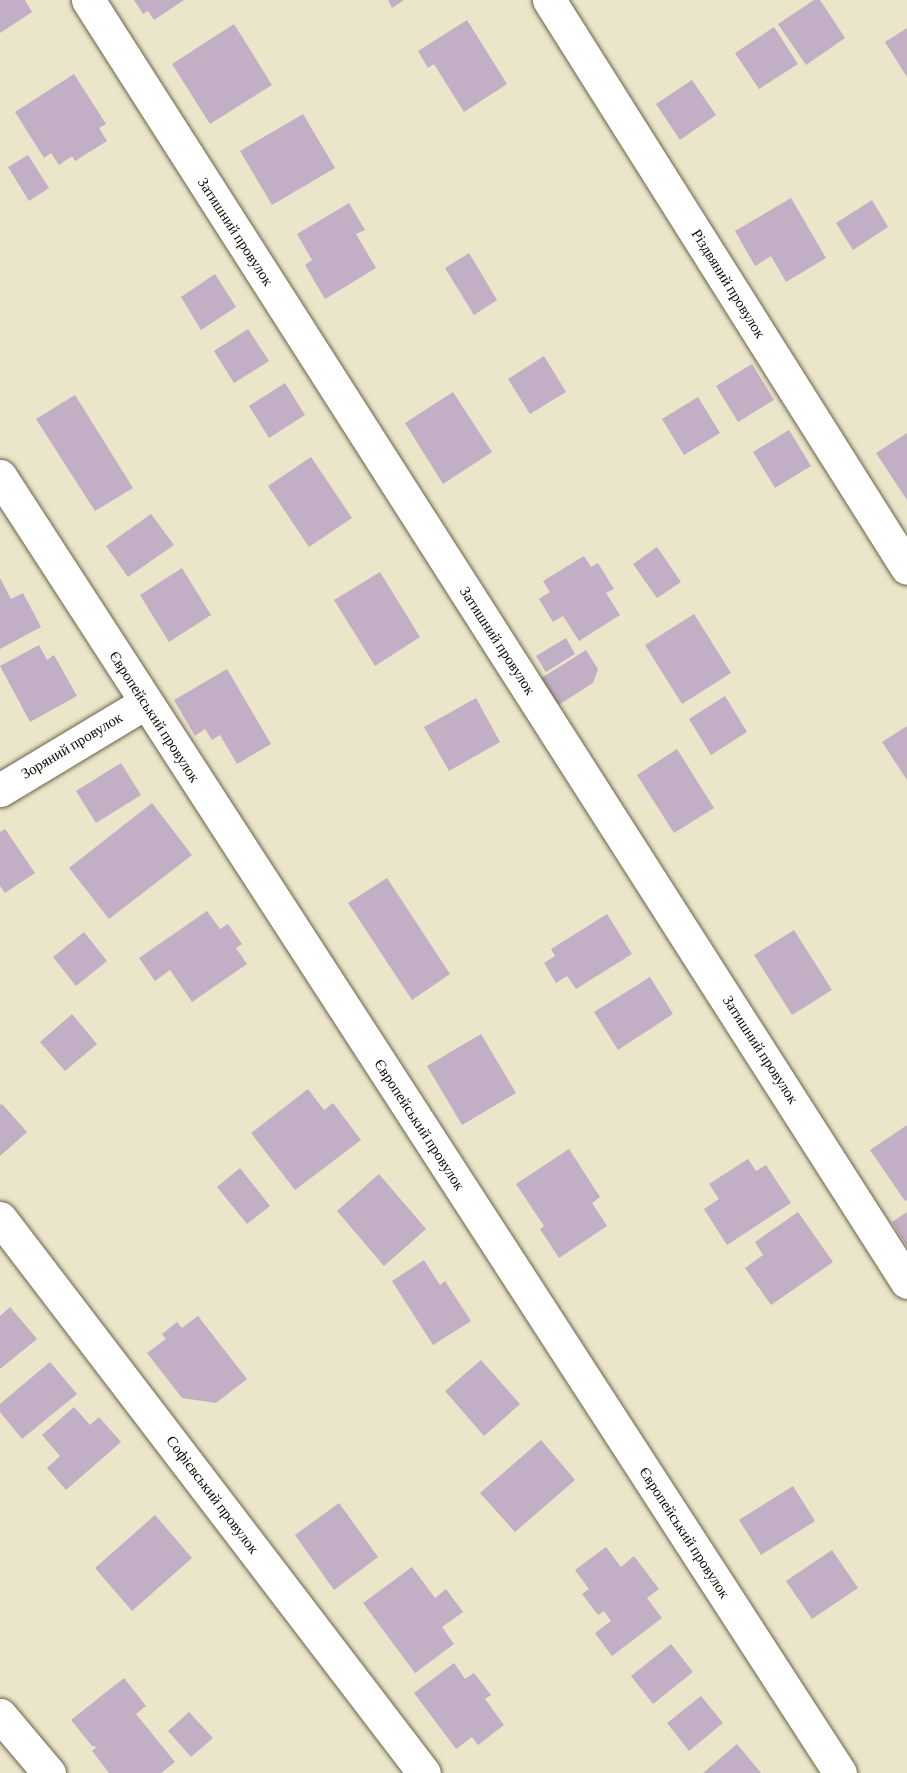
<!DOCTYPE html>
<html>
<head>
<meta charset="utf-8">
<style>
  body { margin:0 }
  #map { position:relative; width:907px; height:1773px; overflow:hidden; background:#ebe5c9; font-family:"Crimson Pro",serif }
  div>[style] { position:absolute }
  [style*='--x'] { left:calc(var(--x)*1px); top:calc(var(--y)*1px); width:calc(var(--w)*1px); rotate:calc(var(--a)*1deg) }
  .building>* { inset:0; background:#c2afc5 }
  .roads { filter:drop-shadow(0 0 2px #69634b) drop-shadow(0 0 2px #69634b) }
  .street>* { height:33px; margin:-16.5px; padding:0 16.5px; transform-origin:16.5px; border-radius:16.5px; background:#fff }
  span { translate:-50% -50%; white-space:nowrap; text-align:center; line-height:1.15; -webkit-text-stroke:6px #fff; paint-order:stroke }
  .street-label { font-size:15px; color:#0e0b04 }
</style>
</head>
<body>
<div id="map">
  <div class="building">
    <i style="clip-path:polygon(0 0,25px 0,32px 12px,0 33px)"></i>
    <i style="clip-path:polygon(134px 0,184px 0,154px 20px,148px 11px,143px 14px)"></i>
    <i style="clip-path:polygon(388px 0,404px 0,392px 8px)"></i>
    <i style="clip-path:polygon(814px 0,820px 0,845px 38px,806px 65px,778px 24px)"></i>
    <i style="clip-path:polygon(467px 20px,507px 84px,464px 112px,434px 64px,428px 68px,418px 51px)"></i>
    <i style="clip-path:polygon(234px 24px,272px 85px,210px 124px,172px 64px)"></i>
    <i style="clip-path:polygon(774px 27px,798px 64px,759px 89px,735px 53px)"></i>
    <i style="clip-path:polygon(907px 28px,907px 77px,885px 42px)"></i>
    <i style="clip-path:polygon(74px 74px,106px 124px,99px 128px,107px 141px,75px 161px,72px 156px,59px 165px,51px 153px,44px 158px,15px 112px)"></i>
    <i style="clip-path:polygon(692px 80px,716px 115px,680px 140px,656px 104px)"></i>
    <i style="clip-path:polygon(303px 114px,335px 168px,272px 205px,240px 151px)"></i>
    <i style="clip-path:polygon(28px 155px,49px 188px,29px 201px,8px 167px)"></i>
    <i style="clip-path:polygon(791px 198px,826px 258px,786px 282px,771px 256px,755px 266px,735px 231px)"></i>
    <i style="clip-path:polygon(872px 200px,888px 227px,853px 250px,836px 223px)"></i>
    <i style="clip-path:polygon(349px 203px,365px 230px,356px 234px,376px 268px,325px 299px,305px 265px,312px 260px,297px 234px)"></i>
    <i style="clip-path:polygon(469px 253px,497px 300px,474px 315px,445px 268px)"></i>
    <i style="clip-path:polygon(215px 274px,236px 307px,201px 330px,181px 297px)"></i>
    <i style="clip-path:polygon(248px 329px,269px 361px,234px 383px,214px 351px)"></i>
    <i style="clip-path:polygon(544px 356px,566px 392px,530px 414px,508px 379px)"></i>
    <i style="clip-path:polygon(752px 364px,774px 400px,738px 422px,716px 386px)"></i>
    <i style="clip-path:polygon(285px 383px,305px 415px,269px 438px,249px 406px)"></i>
    <i style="clip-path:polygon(453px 392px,492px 452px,443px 484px,405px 423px)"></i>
    <i style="clip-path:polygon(75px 395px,133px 488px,95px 511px,36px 419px)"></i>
    <i style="clip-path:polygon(698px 397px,720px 433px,684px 455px,662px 419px)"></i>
    <i style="clip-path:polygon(789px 430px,811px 466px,775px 488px,753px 452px)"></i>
    <i style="clip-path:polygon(907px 433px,907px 500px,876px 453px)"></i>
    <i style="clip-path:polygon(311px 457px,352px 518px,309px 547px,268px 486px)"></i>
    <i style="clip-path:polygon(151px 514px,174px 545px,128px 577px,106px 546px)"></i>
    <i style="clip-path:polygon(657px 547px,681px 582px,657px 598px,633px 564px)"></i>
    <i style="clip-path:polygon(584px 556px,591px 567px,598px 563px,614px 589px,606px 593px,620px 615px,579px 641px,563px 616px,553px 622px,539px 599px,550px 592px,543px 581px)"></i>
    <i style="clip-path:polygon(182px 568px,211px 615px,169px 642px,140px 595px)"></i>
    <i style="clip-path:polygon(380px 572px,420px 637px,375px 666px,334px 600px)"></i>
    <i style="clip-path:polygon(0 578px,11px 599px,23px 593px,41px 627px,0 649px)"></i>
    <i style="clip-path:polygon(694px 614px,731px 673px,682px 704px,645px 645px)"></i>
    <i style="clip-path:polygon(566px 638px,575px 654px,546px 672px,536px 656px)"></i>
    <i style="clip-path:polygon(39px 645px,47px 660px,54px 655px,77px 696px,30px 722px,0 666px)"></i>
    <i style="clip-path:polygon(586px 650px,598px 669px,593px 683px,557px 706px,540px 679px)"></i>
    <i style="clip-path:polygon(227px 669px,271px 744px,237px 764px,220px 735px,212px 740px,205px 729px,195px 736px,174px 700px)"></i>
    <i style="clip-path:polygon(725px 696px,747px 732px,711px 755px,689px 719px)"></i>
    <i style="clip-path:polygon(476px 698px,500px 742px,449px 771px,424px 727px)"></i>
    <i style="clip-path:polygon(907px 726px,907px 780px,882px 742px)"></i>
    <i style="clip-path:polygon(677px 749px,714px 808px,674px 833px,637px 775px)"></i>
    <i style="clip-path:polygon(121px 763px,141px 795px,96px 823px,76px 791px)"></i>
    <i style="clip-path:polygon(152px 803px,192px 855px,109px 919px,69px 868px)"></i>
    <i style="clip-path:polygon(5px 829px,35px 873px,5px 893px,0 886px,0 832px)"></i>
    <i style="clip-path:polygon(387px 878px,450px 974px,412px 1000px,348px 903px)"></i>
    <i style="clip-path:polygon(207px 911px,220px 929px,228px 924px,242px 944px,236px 948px,247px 964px,192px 1002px,170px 970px,155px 981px,139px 958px)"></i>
    <i style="clip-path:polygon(607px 914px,632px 954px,576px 989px,567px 976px,556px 983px,544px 963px,555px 956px,551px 949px)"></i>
    <i style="clip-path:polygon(794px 930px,832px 990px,792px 1015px,754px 955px)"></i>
    <i style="clip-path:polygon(84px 932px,107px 961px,76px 986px,53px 957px)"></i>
    <i style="clip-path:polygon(650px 977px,673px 1014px,618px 1050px,594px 1012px)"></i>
    <i style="clip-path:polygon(72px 1014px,97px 1044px,65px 1071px,40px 1042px)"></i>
    <i style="clip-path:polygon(481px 1034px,516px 1093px,462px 1125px,427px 1066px)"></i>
    <i style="clip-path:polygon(308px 1089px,324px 1110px,333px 1103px,361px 1140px,295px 1190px,251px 1133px)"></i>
    <i style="clip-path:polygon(2px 1104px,27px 1132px,0 1156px,0 1105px)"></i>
    <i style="clip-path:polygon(907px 1125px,907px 1200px,905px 1201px,870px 1150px)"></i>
    <i style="clip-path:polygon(569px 1149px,600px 1197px,592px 1203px,607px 1226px,559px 1258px,540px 1229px,544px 1226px,516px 1184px)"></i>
    <i style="clip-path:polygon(748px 1159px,756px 1171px,766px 1165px,791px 1203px,727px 1245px,704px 1209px,719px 1199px,709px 1184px)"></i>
    <i style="clip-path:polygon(240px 1168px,270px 1206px,247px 1224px,217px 1187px)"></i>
    <i style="clip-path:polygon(379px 1174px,426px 1229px,384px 1266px,337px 1211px)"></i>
    <i style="clip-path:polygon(798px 1212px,833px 1262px,771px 1305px,745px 1268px,763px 1255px,755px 1242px)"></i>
    <i style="clip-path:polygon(907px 1212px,907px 1246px,892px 1222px)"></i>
    <i style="clip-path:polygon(424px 1260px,440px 1285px,445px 1281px,471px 1321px,433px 1345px,392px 1281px)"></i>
    <i style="clip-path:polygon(10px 1307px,37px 1339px,0 1369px,0 1316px)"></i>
    <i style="clip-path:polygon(198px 1316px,247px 1379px,216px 1403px,182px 1398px,147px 1353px,166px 1339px,162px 1334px,177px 1322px,182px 1328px)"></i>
    <i style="clip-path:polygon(481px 1360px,520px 1404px,484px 1436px,445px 1391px)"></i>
    <i style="clip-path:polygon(50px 1362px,77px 1394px,22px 1439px,0 1412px,0 1404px)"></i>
    <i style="clip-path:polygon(74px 1407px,90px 1425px,99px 1417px,121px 1442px,66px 1490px,47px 1468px,60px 1456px,42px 1435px)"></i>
    <i style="clip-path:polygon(541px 1440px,575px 1480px,515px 1532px,480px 1493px)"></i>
    <i style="clip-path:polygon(793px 1486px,815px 1521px,761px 1555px,739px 1520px)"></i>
    <i style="clip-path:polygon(339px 1503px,378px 1557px,334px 1590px,295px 1535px)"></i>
    <i style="clip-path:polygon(155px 1515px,192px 1558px,132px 1611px,95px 1568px)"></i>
    <i style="clip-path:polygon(606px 1547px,621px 1567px,634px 1556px,659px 1589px,647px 1598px,662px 1618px,612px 1656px,595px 1633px,611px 1621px,604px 1611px,598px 1615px,582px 1594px,589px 1589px,575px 1570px)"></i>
    <i style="clip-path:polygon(832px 1550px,858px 1588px,812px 1619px,786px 1581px)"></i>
    <i style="clip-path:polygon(412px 1567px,435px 1598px,446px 1589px,463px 1612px,442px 1627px,454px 1644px,415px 1673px,363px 1603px)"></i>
    <i style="clip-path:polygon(671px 1644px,693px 1672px,653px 1704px,631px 1676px)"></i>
    <i style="clip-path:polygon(454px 1663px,465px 1679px,474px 1673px,491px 1695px,485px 1699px,504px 1725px,478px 1745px,472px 1737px,456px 1749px,414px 1693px)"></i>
    <i style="clip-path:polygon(124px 1678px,146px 1706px,136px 1714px,175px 1762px,161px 1773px,109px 1773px,92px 1751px,97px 1747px,92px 1746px,71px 1720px)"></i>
    <i style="clip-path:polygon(701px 1696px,723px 1723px,689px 1751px,667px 1723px)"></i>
    <i style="clip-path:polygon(189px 1712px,213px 1738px,191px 1757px,168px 1731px)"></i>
    <i style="clip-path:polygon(737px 1744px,761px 1773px,703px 1773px)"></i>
  </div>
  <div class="roads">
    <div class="street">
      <i style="--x:88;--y:0;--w:1521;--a:57.43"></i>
      <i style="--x:549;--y:0;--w:671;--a:57.78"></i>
      <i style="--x:0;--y:476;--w:1545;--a:57.07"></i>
      <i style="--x:0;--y:790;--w:169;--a:-31"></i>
      <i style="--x:0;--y:1218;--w:698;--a:52.62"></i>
      <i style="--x:0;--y:1715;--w:76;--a:49.8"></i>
    </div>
  </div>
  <div class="street-label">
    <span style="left:235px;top:232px;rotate:57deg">Затишний провулок</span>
    <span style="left:728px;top:284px;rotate:58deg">Різдвяний провулок</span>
    <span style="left:497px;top:641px;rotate:57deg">Затишний провулок</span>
    <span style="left:154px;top:717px;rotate:57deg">Європейський провулок</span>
    <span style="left:72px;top:746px;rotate:-31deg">Зоряний провулок</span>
    <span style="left:760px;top:1050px;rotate:57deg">Затишний провулок</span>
    <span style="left:419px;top:1125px;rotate:57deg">Європейський провулок</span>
    <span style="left:212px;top:1495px;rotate:53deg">Софієвський провулок</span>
    <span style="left:684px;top:1533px;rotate:57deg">Європейський провулок</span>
  </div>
</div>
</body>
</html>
